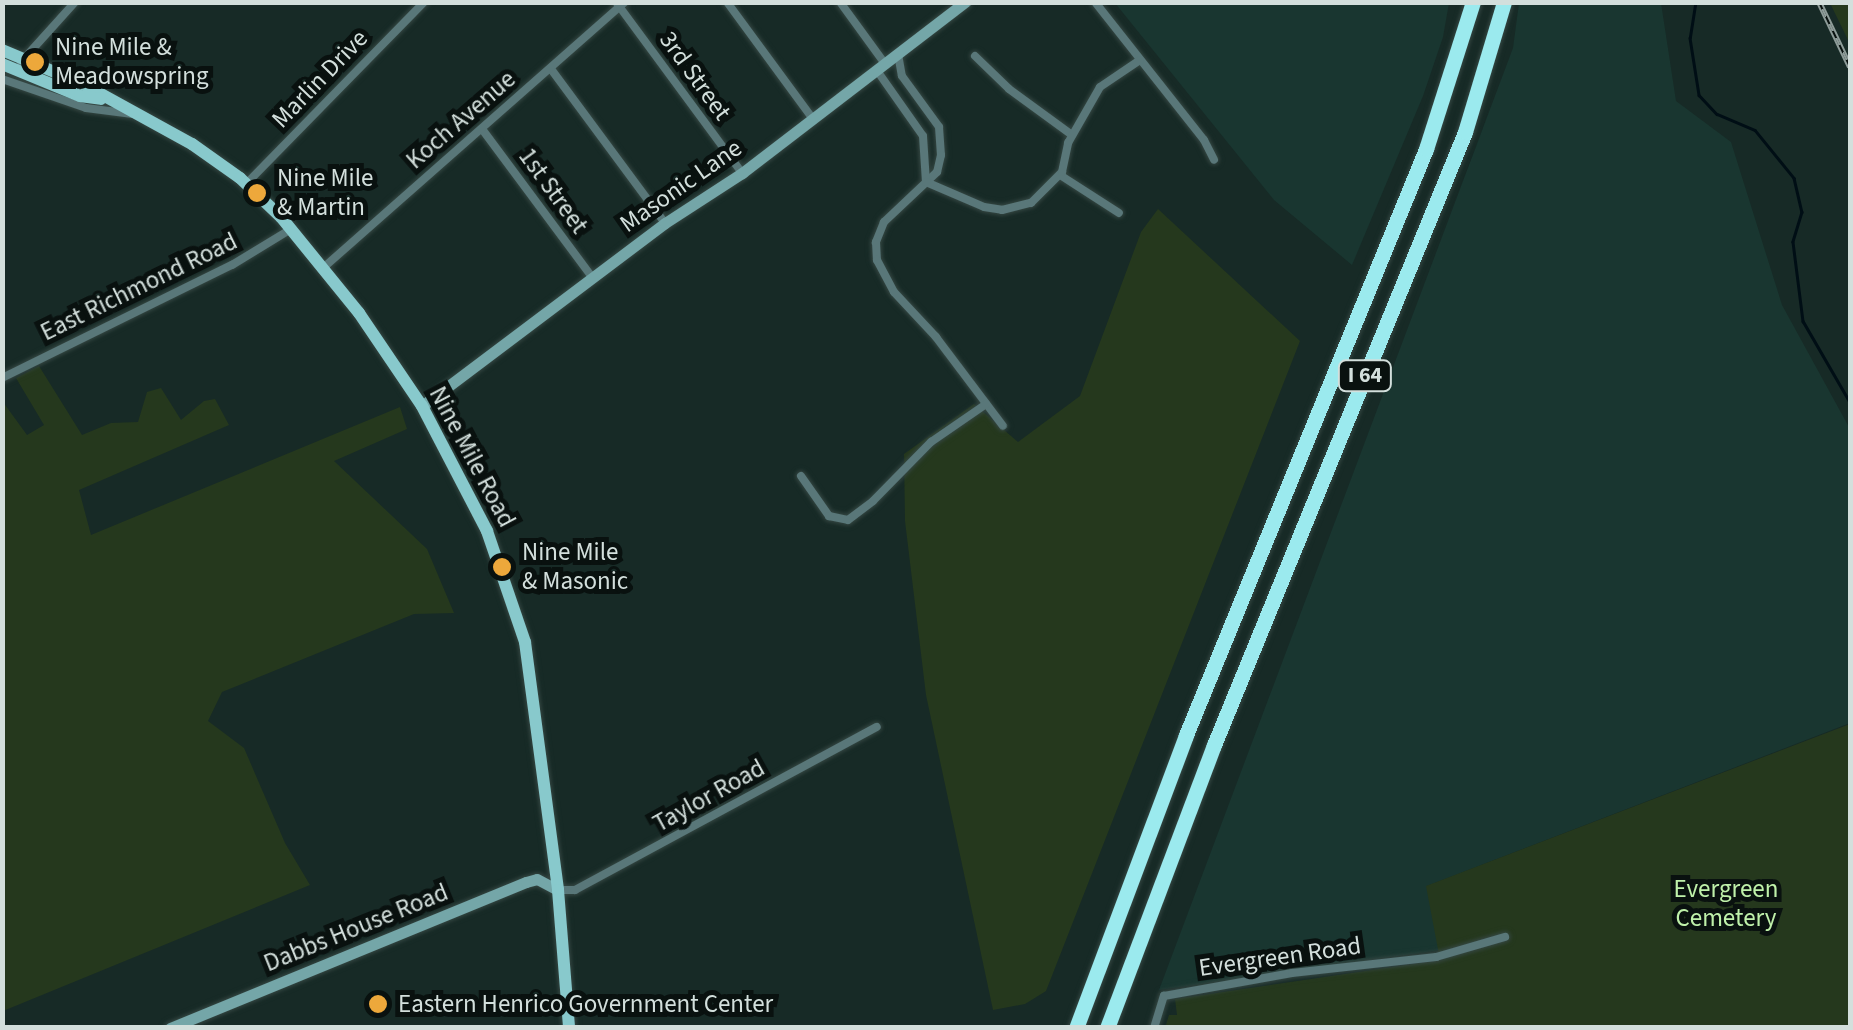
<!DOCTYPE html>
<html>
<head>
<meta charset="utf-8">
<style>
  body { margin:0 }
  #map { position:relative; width:1853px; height:1030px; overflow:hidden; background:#172a26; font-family:"Source Sans 3",sans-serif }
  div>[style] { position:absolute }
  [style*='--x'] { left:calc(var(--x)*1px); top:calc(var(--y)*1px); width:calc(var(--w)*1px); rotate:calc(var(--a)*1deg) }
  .built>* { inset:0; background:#193630 }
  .green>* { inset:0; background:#25381d }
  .stream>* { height:2.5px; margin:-1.25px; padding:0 1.25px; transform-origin:1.25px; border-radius:1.25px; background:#000e15 }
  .roads { filter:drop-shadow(0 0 2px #354743) drop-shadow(0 0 2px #354743) }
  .street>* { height:8px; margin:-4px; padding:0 4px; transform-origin:4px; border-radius:4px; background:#597779 }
  .secondary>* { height:11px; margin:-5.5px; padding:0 5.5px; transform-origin:5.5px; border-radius:5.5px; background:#74a6a8 }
  .primary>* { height:12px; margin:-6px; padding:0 6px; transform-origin:6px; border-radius:6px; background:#88c9cc }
  .highway>* { height:15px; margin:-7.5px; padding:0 7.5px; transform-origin:7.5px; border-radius:7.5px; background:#9beaee }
  .rail>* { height:6px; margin-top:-3px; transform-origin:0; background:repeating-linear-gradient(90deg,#09110f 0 8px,#8e9c99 0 16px); box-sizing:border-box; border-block:2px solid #8e9c99 }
  .dots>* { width:28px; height:28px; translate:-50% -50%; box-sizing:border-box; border:5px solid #09110f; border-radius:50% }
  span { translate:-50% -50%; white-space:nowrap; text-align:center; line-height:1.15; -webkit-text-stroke:10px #09110f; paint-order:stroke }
  .shield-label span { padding:2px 8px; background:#09110f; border:2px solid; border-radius:8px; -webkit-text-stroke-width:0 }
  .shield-label { font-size:22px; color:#d3dfdc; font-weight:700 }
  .poi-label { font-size:25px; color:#d3dfdc }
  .left { translate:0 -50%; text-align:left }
  .street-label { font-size:25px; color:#d3dfdc }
  .park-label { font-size:25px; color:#bff1aa }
  .frame { position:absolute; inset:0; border:5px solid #d3dfdc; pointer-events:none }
</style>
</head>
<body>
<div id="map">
  <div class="built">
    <i style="clip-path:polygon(1115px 3px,1449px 3px,1443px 37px,1423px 96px,1352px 265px,1274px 200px)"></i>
    <i style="clip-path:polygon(1519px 3px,1661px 3px,1676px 101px,1731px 142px,1782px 305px,1850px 429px,1850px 723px,1427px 886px,1440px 950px,1159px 990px,1513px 48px)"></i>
  </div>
  <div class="green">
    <i style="clip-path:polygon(1830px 3px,1850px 3px,1850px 44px)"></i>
    <i style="clip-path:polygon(1158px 209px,1300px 341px,1046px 991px,1025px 1004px,993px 1010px,926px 695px,905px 521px,904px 454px,974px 404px,1018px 442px,1080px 396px,1141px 232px)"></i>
    <i style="clip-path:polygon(39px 366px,82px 435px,111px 423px,138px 422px,147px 392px,161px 388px,181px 420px,204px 401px,215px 399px,229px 425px,79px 490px,91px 535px,400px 407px,407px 429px,334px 461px,427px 549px,454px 613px,414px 614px,222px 692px,208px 721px,244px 748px,285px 843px,310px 885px,3px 1011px,3px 402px,27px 435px,44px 425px,16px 378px)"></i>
    <i style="clip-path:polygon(1850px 724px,1850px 1027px,1165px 1028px,1169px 1015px,1177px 1015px,1175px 999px,1440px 960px,1426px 886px)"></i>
  </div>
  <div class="stream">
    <i style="--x:1696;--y:2;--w:36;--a:99"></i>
    <i style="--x:1690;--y:38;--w:58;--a:81"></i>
    <i style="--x:1699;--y:95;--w:26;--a:47"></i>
    <i style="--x:1717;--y:114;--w:41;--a:22.8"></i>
    <i style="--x:1755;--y:130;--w:62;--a:50.9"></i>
    <i style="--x:1794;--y:178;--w:35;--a:77"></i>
    <i style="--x:1802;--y:212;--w:31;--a:107"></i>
    <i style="--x:1793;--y:242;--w:80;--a:82.8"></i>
    <i style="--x:1803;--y:321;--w:94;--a:59.9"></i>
  </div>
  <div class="roads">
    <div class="street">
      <i style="--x:616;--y:2;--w:212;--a:53.6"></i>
      <i style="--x:727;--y:2;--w:145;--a:53.7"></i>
      <i style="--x:840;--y:2;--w:78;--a:53.9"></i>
      <i style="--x:1095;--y:2;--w:176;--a:51.7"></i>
      <i style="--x:1204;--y:140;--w:22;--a:63"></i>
      <i style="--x:898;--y:54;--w:22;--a:80"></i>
      <i style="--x:902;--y:76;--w:63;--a:54"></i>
      <i style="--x:939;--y:127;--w:28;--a:86"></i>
      <i style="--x:941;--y:155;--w:17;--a:103"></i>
      <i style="--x:937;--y:172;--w:73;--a:136.7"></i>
      <i style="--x:884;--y:222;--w:22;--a:112"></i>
      <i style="--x:876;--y:242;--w:18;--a:87"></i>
      <i style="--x:877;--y:260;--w:36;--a:62"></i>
      <i style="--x:894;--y:292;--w:62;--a:47"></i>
      <i style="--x:936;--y:337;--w:111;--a:53"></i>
      <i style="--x:975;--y:56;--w:47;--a:44.1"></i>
      <i style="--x:1009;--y:89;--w:78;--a:36.1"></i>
      <i style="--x:21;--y:62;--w:81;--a:-48"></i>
      <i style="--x:551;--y:69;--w:192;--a:53.5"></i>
      <i style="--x:878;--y:72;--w:78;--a:54.9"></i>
      <i style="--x:923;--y:136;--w:46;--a:86.3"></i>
      <i style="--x:2;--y:79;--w:89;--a:19"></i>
      <i style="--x:86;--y:108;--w:47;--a:7.3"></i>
      <i style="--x:482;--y:129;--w:184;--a:53.4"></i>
      <i style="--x:1060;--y:175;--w:70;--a:32.8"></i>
      <i style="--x:926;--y:182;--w:63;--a:23.3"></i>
      <i style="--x:984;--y:207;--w:18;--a:9"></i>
      <i style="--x:1002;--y:210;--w:30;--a:-14"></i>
      <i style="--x:1031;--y:203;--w:44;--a:-45"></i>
      <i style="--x:1062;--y:172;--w:30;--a:-78"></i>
      <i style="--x:1068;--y:143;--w:64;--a:-60.3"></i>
      <i style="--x:1100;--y:87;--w:48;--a:-34"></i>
      <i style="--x:246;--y:184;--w:255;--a:-45.6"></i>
      <i style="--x:323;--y:268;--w:402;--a:-41.4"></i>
      <i style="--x:2;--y:378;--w:256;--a:-26.2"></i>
      <i style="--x:232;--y:265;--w:69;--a:-31.4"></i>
      <i style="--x:801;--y:476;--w:49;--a:55"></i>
      <i style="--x:829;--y:516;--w:19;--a:12"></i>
      <i style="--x:848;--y:520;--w:31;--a:-37"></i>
      <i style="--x:873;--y:501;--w:83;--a:-45.5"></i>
      <i style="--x:931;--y:442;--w:67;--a:-34.6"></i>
      <i style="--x:558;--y:890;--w:17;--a:0"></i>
      <i style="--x:575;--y:890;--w:343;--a:-28.4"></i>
      <i style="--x:1154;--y:1028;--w:34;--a:-73"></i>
      <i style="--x:1164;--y:996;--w:130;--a:-10.2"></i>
      <i style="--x:1292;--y:973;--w:145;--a:-6.3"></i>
      <i style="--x:1436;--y:957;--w:72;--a:-16.2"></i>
    </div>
    <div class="secondary">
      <i style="--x:422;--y:406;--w:304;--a:-37"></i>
      <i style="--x:665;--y:223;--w:92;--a:-33"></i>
      <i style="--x:742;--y:173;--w:281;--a:-37.5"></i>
      <i style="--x:170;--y:1028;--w:385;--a:-22.3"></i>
      <i style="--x:526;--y:882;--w:11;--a:-15"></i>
      <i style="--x:537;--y:879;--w:24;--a:28"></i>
    </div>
    <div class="primary">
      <i style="--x:2;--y:50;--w:86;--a:22.7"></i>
      <i style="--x:81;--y:83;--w:127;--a:28.8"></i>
      <i style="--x:192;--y:144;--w:59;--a:35.3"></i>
      <i style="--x:240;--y:178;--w:57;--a:43.6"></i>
      <i style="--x:281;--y:217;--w:124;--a:50.9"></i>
      <i style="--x:359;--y:313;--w:112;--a:55.9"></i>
      <i style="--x:422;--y:406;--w:141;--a:62.5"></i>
      <i style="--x:487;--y:531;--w:117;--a:71.1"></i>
      <i style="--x:525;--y:642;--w:250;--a:82.4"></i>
      <i style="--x:558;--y:890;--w:138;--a:85.4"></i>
      <i style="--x:2;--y:64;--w:84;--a:22.3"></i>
      <i style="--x:80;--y:96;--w:21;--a:8"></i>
    </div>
    <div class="highway">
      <i style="--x:1076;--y:1028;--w:313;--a:-69.4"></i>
      <i style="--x:1186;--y:735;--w:633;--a:-67.73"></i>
      <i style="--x:1426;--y:149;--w:154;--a:-72.3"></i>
      <i style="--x:1107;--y:1028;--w:303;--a:-69.3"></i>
      <i style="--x:1214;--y:745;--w:662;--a:-67.73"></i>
      <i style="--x:1465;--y:132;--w:136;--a:-73.3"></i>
    </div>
  </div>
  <div class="rail">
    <i style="--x:1819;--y:2;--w:72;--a:64.5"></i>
  </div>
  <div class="dots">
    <i style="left:35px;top:62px;background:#eda83b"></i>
    <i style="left:257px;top:193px;background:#eda83b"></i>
    <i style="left:502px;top:567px;background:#eda83b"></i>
    <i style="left:378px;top:1004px;background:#eda83b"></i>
  </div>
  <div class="shield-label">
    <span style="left:1365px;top:376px">I 64</span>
  </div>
  <div class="poi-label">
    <span class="left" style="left:55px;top:62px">Nine Mile &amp;<br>Meadowspring</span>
    <span class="left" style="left:277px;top:193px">Nine Mile<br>&amp; Martin</span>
    <span class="left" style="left:522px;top:567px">Nine Mile<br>&amp; Masonic</span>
    <span class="left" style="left:398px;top:1004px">Eastern Henrico Government Center</span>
  </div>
  <div class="street-label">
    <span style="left:695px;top:76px;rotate:54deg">3rd Street</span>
    <span style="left:320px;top:79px;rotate:-46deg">Marlin Drive</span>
    <span style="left:461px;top:120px;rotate:-41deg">Koch Avenue</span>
    <span style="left:681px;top:186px;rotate:-35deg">Masonic Lane</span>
    <span style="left:553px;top:191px;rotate:54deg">1st Street</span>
    <span style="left:139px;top:287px;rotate:-26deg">East Richmond Road</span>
    <span style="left:472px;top:457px;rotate:62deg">Nine Mile Road</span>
    <span style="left:709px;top:796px;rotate:-29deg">Taylor Road</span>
    <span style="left:356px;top:928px;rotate:-22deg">Dabbs House Road</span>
    <span style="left:1280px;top:957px;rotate:-8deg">Evergreen Road</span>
  </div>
  <div class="park-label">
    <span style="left:1726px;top:904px">Evergreen<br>Cemetery</span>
  </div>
  <div class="frame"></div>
</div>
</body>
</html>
